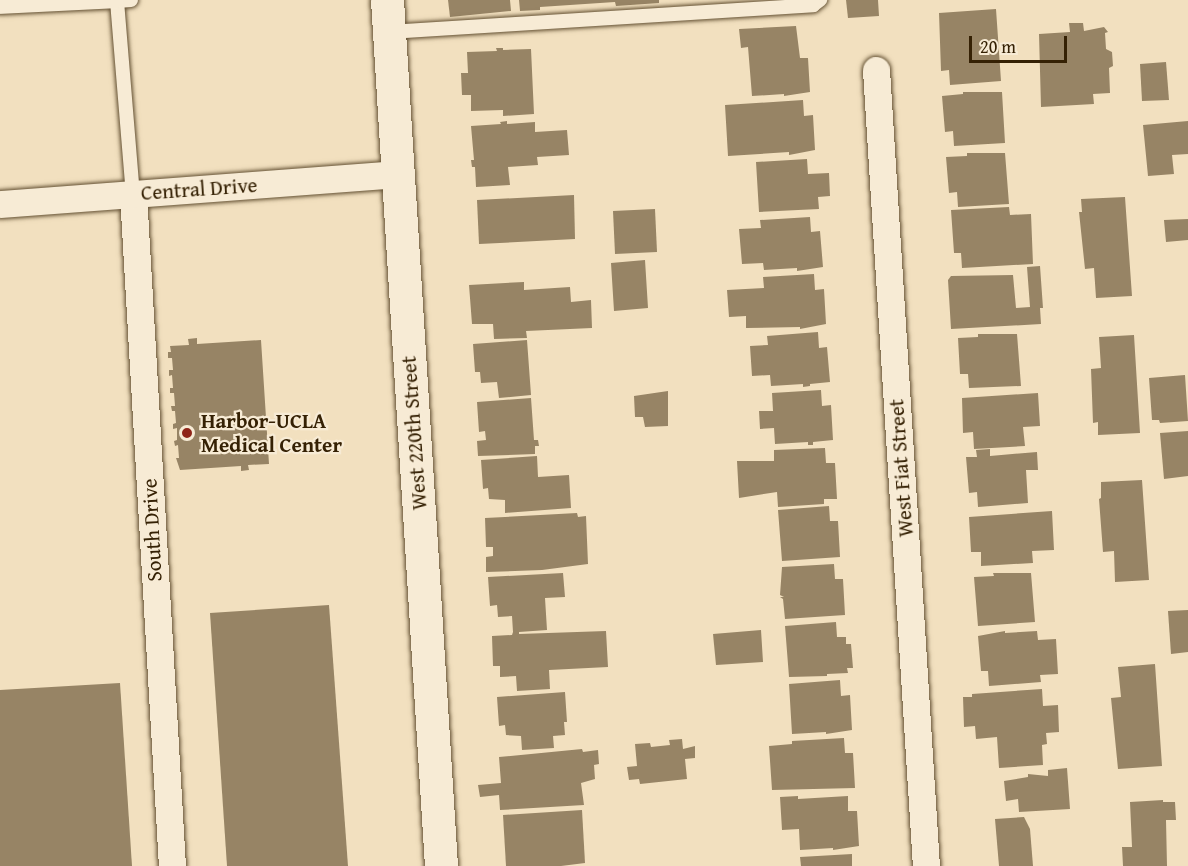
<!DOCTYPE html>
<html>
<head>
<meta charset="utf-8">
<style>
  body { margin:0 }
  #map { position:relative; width:1188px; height:866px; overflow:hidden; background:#f2e0bf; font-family:"Gentium Book Plus",serif }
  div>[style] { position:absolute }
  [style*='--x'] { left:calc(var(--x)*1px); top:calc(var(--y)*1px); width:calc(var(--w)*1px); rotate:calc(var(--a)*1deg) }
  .building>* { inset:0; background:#978465 }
  .roads { filter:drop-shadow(0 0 2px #645133) drop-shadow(0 0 2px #645133) }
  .lane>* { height:14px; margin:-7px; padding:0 7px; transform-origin:7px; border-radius:7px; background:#f7ebd5 }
  .street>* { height:27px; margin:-13.5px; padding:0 13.5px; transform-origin:13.5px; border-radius:13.5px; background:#f7ebd5 }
  .secondary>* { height:33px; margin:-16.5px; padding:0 16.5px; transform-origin:16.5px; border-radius:16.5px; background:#f7ebd5 }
  .dots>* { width:16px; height:16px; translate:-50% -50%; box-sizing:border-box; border:3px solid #f7ebd5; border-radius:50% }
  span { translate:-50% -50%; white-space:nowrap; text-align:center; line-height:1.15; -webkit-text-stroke:4.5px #f7ebd5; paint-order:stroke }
  .street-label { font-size:21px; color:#352104 }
  .poi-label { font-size:21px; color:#352104; font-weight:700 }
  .left { translate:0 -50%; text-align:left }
  .scale { position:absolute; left:969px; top:36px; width:98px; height:27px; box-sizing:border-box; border:3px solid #352104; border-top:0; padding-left:8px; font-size:18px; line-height:21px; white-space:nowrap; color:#352104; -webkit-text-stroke:4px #f7ebd5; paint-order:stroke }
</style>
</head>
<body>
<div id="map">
  <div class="building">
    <i style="clip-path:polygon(448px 0,510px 0,511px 11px,450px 17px)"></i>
    <i style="clip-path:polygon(519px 0,659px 0,659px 3px,616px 6px,615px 2px,540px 7px,540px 10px,520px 11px)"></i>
    <i style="clip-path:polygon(846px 0,878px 0,879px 16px,848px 18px)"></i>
    <i style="clip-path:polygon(996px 9px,1001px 81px,950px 85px,949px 70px,941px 71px,939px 13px)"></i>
    <i style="clip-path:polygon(1069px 23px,1083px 23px,1084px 31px,1104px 27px,1108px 32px,1105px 33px,1106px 49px,1112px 52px,1113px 66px,1109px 68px,1110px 93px,1093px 94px,1094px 104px,1041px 107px,1039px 34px,1070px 32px)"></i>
    <i style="clip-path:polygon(796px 26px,800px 58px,808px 58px,810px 92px,784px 96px,784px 94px,752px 96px,748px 47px,741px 48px,739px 29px)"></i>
    <i style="clip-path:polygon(496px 48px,503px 48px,503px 50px,531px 49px,534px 114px,503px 116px,503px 110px,471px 111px,471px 95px,462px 95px,461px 73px,468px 73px,467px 52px,497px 51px)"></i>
    <i style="clip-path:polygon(1166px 62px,1169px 100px,1142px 101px,1140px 64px)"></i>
    <i style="clip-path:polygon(963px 92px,1002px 92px,1005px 143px,954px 146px,953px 131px,945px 132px,942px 96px,963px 94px)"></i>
    <i style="clip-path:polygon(803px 100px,804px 116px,813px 115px,815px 150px,789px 155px,789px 152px,728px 156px,725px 105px)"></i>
    <i style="clip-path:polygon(507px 121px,507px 124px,535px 122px,535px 132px,567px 130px,569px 155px,537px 157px,538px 165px,508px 167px,510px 185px,476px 187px,475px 167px,472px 167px,471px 160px,474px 160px,471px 126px,501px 124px,500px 122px)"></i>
    <i style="clip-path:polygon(1188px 121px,1188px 154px,1172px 155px,1174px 174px,1148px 176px,1143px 125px)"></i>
    <i style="clip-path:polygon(967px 153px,1005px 153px,1009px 204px,958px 207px,957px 192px,949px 193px,946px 157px,967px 156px)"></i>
    <i style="clip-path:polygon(807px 159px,808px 174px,829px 173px,830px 196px,818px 197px,819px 209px,759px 212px,756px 162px)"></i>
    <i style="clip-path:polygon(574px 195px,575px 239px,479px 244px,477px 200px)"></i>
    <i style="clip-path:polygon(1125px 197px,1132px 296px,1096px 298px,1094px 268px,1085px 269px,1079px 212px,1082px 212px,1081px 199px)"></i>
    <i style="clip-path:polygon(1009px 207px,1010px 215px,1031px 214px,1033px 264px,962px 268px,961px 253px,954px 253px,951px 210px)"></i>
    <i style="clip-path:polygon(655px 209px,657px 252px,615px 254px,613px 211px)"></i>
    <i style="clip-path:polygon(810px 217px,811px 232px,820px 231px,823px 267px,797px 271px,797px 268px,764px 270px,763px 263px,742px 264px,739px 229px,761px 228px,760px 220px)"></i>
    <i style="clip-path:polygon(1188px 219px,1188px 240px,1166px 242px,1164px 220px)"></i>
    <i style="clip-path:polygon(645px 260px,648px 308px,614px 311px,611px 263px)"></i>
    <i style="clip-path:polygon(1040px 266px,1043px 308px,1040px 308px,1041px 324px,951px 329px,948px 280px,951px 276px,1013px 275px,1016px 308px,1030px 307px,1027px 267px)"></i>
    <i style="clip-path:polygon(814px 274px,815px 290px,824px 289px,826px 324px,800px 329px,800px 327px,746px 328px,746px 316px,729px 317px,727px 290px,764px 288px,763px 277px)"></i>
    <i style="clip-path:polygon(524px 282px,524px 290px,570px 287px,571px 302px,591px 300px,592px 328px,526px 331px,527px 338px,494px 339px,493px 324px,472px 324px,469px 285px)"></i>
    <i style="clip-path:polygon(818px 332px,819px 348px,827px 347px,830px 382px,810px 384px,810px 386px,803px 387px,803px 384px,771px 386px,770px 375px,752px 376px,750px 346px,768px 345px,767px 336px)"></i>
    <i style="clip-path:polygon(978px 334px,1017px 334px,1021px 386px,969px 388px,968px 374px,960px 374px,958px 338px,978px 337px)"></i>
    <i style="clip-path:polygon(1134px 335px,1140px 433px,1098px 435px,1098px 422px,1093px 423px,1091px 369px,1101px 368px,1099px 337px)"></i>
    <i style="clip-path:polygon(197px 338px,197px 344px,261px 340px,269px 464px,248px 465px,249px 470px,241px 471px,241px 466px,180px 470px,176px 458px,179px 458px,178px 445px,175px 446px,174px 441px,177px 440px,177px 428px,173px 429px,173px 424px,176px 423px,175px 411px,172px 411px,171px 406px,175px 406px,174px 393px,170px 393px,170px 388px,173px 388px,172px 375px,169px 376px,169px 370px,173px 370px,172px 358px,168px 358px,168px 352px,171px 352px,170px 346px,189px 345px,188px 339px)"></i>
    <i style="clip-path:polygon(527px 340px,531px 395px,499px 398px,497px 382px,481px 383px,480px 372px,475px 372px,473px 344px)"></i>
    <i style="clip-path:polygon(1185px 375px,1188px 421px,1160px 423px,1159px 420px,1152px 420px,1149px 378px)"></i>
    <i style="clip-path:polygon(821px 390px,822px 406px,831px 405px,833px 440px,813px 442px,813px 445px,808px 445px,808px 442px,775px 444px,774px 428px,760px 429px,759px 411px,773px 411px,772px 393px)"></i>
    <i style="clip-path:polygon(668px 391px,668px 426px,645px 427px,643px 417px,635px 417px,634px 396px)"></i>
    <i style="clip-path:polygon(1038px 393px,1040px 426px,1023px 427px,1025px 446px,974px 449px,973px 432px,963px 433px,962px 398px)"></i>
    <i style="clip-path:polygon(531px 398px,534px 440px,538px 440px,539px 446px,535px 446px,535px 454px,478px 456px,477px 441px,486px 440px,485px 431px,479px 432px,477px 402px)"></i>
    <i style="clip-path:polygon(1188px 431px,1188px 476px,1164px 479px,1160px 433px)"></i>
    <i style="clip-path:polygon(825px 448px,826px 463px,835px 463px,837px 499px,824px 499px,824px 504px,778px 507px,777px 492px,739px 498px,737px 461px,774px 461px,774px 450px)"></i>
    <i style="clip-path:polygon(990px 449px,990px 456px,1037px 452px,1038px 470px,1026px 470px,1028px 503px,978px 507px,977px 492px,969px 493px,966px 457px,977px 457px,976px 450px)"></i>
    <i style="clip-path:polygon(537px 456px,538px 477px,569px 475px,571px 508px,505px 513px,505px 500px,489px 499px,488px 488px,483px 489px,481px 460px)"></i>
    <i style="clip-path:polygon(1142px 480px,1149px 580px,1115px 582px,1114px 551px,1103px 552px,1099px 499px,1101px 498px,1101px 482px)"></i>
    <i style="clip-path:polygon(829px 506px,830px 521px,838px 521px,840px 557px,782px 561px,778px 510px)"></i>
    <i style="clip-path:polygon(1052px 511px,1054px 550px,1032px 551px,1033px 563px,981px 566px,981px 552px,971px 552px,969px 517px)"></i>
    <i style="clip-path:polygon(577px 513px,578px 517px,586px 516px,588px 564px,542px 570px,486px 572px,486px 557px,493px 556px,493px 547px,486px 547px,485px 518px)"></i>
    <i style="clip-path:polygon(834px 564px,835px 579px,843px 579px,845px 615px,785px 619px,783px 599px,780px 597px,784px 597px,780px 595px,782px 567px)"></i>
    <i style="clip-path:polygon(563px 573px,565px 597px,545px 598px,547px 630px,519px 632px,519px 634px,606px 631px,608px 667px,549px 670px,550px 689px,517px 691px,516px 676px,500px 677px,500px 666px,493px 666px,492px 636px,512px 635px,513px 632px,512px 616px,498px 617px,497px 605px,490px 606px,488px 577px)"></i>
    <i style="clip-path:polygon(993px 573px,1031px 573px,1035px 622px,978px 626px,974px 577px,994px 576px)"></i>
    <i style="clip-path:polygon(329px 605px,348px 866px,227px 866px,210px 613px)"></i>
    <i style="clip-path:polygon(1188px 610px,1188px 652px,1171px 654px,1168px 611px)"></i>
    <i style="clip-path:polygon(836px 622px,837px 637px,846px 637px,846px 644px,851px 644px,853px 668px,847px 668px,848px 673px,827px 674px,827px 676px,789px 677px,785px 626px)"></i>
    <i style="clip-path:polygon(761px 630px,763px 662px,716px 665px,713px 634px)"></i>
    <i style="clip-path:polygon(1005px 631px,1005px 633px,1037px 631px,1038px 640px,1056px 639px,1058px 674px,1040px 675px,1041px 682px,989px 686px,988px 671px,981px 671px,978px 636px)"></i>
    <i style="clip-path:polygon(1155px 664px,1162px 766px,1118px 769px,1111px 698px,1121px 697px,1118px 667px)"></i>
    <i style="clip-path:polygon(840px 680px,841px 696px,850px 695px,852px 730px,826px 734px,826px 732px,792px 734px,789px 684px)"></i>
    <i style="clip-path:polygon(120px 683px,132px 866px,0 866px,0 690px)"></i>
    <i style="clip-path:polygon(1042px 689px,1043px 706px,1058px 705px,1059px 732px,1046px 733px,1047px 744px,1042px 745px,1043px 765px,999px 768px,997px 737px,976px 739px,975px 726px,964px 727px,963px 697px,972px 697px,972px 694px)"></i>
    <i style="clip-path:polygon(565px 692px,567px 722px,564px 722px,565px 735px,553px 736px,554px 748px,522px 750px,521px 736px,506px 735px,505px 725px,499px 726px,497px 697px)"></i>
    <i style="clip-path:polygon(844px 738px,845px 753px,853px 753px,855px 788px,772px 790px,769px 746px,792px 744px,792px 741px)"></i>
    <i style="clip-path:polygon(682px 739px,683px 749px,695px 746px,695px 758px,685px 759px,687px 779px,640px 784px,639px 779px,629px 780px,627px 767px,637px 766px,635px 744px,650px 743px,651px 747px,670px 745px,669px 740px)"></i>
    <i style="clip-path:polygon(582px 749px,583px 752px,598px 750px,599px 764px,594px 765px,595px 779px,581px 783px,584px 805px,500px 810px,499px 795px,480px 797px,478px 785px,501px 783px,499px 757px)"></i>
    <i style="clip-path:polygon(1067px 768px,1070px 809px,1019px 812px,1018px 799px,1006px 801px,1004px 781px,1028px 777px,1028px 774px,1048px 776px,1048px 770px)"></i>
    <i style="clip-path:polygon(798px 796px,798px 799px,848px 796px,848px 811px,857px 811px,859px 846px,833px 850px,833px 848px,800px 850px,799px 829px,782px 830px,780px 797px)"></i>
    <i style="clip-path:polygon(1163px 800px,1163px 802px,1175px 802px,1176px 820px,1166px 820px,1167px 866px,1123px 866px,1122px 847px,1132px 847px,1130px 802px)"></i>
    <i style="clip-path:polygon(582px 810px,585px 863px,561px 866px,506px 866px,503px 815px)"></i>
    <i style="clip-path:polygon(1024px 817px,1030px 829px,1033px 866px,999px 866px,995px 819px)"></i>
    <i style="clip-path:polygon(852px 854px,852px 866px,801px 866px,800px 857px)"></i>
  </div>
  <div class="roads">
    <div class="lane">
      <i style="--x:131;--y:0;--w:14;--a:176"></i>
      <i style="--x:117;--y:1;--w:194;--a:85.3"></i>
      <i style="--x:0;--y:7;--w:117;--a:-2.9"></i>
      <i style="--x:389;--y:32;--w:425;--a:-3.6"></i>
      <i style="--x:813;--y:5;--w:9;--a:-36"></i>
    </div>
    <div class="street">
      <i style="--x:876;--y:70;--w:798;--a:86.41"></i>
      <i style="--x:133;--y:194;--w:673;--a:86.68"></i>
      <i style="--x:0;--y:204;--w:399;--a:-4.3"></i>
    </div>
    <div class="secondary">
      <i style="--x:387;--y:0;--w:868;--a:86.43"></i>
    </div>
  </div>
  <div class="dots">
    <i style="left:187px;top:433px;background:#8f2418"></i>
  </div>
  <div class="street-label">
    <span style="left:199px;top:189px;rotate:-4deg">Central Drive</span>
    <span style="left:414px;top:433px;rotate:-94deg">West 220th Street</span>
    <span style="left:901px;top:468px;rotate:-94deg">West Fiat Street</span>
    <span style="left:152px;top:530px;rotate:-93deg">South Drive</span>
  </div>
  <div class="poi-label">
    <span class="left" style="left:201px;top:433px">Harbor-UCLA<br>Medical Center</span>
  </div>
  <div class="scale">20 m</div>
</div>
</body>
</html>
